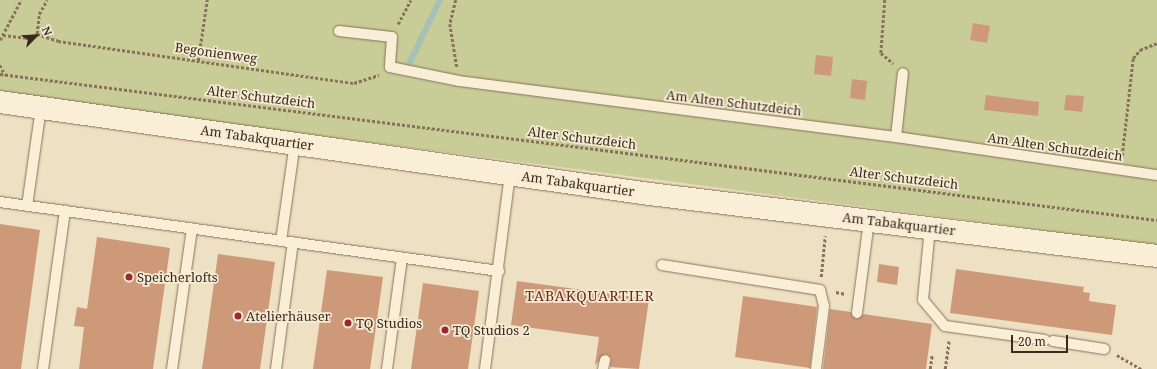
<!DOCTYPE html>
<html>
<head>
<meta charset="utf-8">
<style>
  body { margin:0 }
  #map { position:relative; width:1157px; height:369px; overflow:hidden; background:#eee0c3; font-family:"Noto Serif",serif }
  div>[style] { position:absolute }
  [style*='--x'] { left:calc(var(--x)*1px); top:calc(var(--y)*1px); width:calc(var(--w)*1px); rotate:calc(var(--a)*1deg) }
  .green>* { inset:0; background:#c8cd97 }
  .stream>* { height:5.5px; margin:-2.75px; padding:0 2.75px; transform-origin:2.75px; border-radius:2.75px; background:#a5c1b8 }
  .building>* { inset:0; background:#cd9979 }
  .path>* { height:2.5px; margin-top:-1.25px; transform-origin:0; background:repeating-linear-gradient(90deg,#89715a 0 3px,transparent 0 5px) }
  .roads { filter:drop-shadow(0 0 1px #89715a) drop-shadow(0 0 1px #89715a) }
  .lane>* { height:10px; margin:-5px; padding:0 5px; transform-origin:5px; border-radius:5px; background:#f9eed6 }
  .secondary>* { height:22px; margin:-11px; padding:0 11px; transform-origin:11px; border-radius:11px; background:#f9eed6 }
  .dots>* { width:11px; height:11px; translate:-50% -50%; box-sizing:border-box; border:2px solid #f6ead3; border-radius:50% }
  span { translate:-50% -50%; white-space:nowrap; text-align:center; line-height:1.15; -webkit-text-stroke:3.5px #f6ead3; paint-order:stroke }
  .street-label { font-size:13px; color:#392a1e }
  .poi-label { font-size:13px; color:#392a1e }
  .left { translate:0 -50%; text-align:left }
  .neighbourhood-label { font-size:14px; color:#66291d; letter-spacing:1px }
  .north { position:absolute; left:16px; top:16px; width:40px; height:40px; -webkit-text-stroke:3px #f6ead3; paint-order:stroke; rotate:66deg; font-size:11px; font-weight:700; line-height:16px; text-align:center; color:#392a1e }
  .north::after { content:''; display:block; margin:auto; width:14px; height:18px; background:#392a1e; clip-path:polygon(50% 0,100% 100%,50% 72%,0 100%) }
  .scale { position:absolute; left:1011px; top:335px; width:57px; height:18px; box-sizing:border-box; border:2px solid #392a1e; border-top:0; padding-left:5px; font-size:12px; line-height:14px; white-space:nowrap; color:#392a1e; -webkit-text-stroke:3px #f6ead3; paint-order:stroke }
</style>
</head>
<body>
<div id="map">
  <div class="green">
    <i style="clip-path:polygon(0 0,1157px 0,1157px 245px,0 94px)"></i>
  </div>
  <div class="stream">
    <i style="--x:410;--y:62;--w:69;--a:-64.2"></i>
  </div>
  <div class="building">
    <i style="clip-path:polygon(973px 23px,990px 26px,987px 43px,970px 40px)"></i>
    <i style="clip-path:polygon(816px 55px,833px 57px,831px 76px,814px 74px)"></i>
    <i style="clip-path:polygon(852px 79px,867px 81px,865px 100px,850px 98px)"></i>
    <i style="clip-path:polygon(986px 95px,1039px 102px,1038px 116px,984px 110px)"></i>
    <i style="clip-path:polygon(1066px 95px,1084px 96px,1082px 112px,1064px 110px)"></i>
    <i style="clip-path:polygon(0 224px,40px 230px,21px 369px,0 369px)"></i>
    <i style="clip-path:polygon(97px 237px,170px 248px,153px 369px,79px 369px,84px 327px,74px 326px,77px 307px,87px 309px)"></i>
    <i style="clip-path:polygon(218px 254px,275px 262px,260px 369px,202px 369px)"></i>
    <i style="clip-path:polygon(879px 264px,899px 267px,897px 285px,877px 282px)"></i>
    <i style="clip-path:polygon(956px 269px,1084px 287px,1083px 292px,1090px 293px,1089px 301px,1116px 305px,1112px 335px,950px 313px)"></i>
    <i style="clip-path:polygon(327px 270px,383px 277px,370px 369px,313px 369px)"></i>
    <i style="clip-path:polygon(517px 281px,649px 299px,639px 369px,610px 367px,611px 358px,606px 354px,595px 365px,599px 337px,511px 325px)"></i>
    <i style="clip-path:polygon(423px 283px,479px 291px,468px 369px,411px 369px)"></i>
    <i style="clip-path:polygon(743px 296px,817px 307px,810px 368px,735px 357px)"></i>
    <i style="clip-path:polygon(830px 309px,851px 312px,856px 319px,863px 314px,932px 324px,926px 369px,823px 369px)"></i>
  </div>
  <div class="path">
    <i style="--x:456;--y:0;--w:25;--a:104"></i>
    <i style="--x:450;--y:24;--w:44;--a:80.8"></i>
    <i style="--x:885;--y:0;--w:53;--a:94.3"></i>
    <i style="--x:881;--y:53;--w:16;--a:40"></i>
    <i style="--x:398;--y:24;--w:27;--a:-62"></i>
    <i style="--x:37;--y:34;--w:22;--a:18"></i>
    <i style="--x:58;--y:41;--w:299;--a:8.1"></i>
    <i style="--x:354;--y:83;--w:26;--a:-18"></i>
    <i style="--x:37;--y:34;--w:20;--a:-84"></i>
    <i style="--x:39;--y:14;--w:16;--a:-60"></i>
    <i style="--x:3;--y:35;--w:23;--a:7"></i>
    <i style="--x:26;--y:38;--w:12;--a:-20"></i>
    <i style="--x:0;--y:40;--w:45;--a:-62.3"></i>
    <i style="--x:198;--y:61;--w:62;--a:-81.6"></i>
    <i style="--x:0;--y:65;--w:11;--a:63"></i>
    <i style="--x:0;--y:74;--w:1166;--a:7.19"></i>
    <i style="--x:1122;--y:156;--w:99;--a:-83.6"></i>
    <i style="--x:1133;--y:58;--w:11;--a:-49"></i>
    <i style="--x:1140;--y:50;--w:18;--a:-22"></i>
    <i style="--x:821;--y:277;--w:41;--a:-84.4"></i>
    <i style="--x:836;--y:292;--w:10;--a:11"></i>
    <i style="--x:1117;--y:355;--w:28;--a:30"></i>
    <i style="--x:930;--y:369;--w:14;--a:-82"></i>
    <i style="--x:945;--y:369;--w:29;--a:-82"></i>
  </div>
  <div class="roads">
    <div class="lane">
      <i style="--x:339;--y:31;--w:53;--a:6.5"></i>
      <i style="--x:392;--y:37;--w:30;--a:94"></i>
      <i style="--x:390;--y:67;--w:70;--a:11.5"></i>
      <i style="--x:459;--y:81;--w:441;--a:7.3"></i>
      <i style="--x:896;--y:137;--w:264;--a:8.3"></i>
      <i style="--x:896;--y:137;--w:64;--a:-83.8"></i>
      <i style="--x:0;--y:202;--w:504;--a:7.87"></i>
      <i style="--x:27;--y:206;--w:99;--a:-81.9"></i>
      <i style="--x:930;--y:228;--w:72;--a:95.6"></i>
      <i style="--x:923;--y:300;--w:34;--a:50"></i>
      <i style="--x:945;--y:326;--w:101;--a:8"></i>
      <i style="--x:281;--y:241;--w:99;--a:-81.9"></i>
      <i style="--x:662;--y:265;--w:160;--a:9"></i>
      <i style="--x:820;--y:290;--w:16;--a:76"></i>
      <i style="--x:824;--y:306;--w:64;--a:97.2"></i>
      <i style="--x:857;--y:313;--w:93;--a:-82.6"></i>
      <i style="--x:1053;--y:341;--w:52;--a:8.9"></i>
      <i style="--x:43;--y:369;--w:160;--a:-82.1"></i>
      <i style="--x:172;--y:369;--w:142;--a:-81.9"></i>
      <i style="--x:276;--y:369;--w:128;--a:-82.4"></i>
      <i style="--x:387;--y:369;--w:112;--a:-82.3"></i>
      <i style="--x:485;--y:369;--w:197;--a:-82.7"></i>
      <i style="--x:603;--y:369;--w:9;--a:-77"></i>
    </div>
    <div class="secondary">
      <i style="--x:0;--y:102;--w:656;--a:8.06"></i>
      <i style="--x:650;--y:194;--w:511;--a:6.97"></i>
    </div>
  </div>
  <div class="dots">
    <i style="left:129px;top:277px;background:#99292e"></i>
    <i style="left:238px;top:316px;background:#99292e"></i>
    <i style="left:348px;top:323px;background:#99292e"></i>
    <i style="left:445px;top:330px;background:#99292e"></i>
  </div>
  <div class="street-label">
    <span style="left:216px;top:53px;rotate:8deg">Begonienweg</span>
    <span style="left:261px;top:97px;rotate:7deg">Alter Schutzdeich</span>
    <span style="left:734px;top:103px;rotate:7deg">Am Alten Schutzdeich</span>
    <span style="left:257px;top:138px;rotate:8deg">Am Tabakquartier</span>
    <span style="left:582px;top:138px;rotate:7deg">Alter Schutzdeich</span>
    <span style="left:1055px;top:147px;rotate:8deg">Am Alten Schutzdeich</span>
    <span style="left:904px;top:178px;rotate:7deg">Alter Schutzdeich</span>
    <span style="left:578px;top:184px;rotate:8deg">Am Tabakquartier</span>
    <span style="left:899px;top:224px;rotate:7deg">Am Tabakquartier</span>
  </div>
  <div class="poi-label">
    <span class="left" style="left:137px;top:277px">Speicherlofts</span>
    <span class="left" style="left:246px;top:316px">Atelierhäuser</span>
    <span class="left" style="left:356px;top:323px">TQ Studios</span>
    <span class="left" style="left:453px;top:330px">TQ Studios 2</span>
  </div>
  <div class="neighbourhood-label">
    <span style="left:590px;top:296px">TABAKQUARTIER</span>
  </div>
  <div class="north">N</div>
  <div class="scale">20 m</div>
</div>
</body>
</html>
